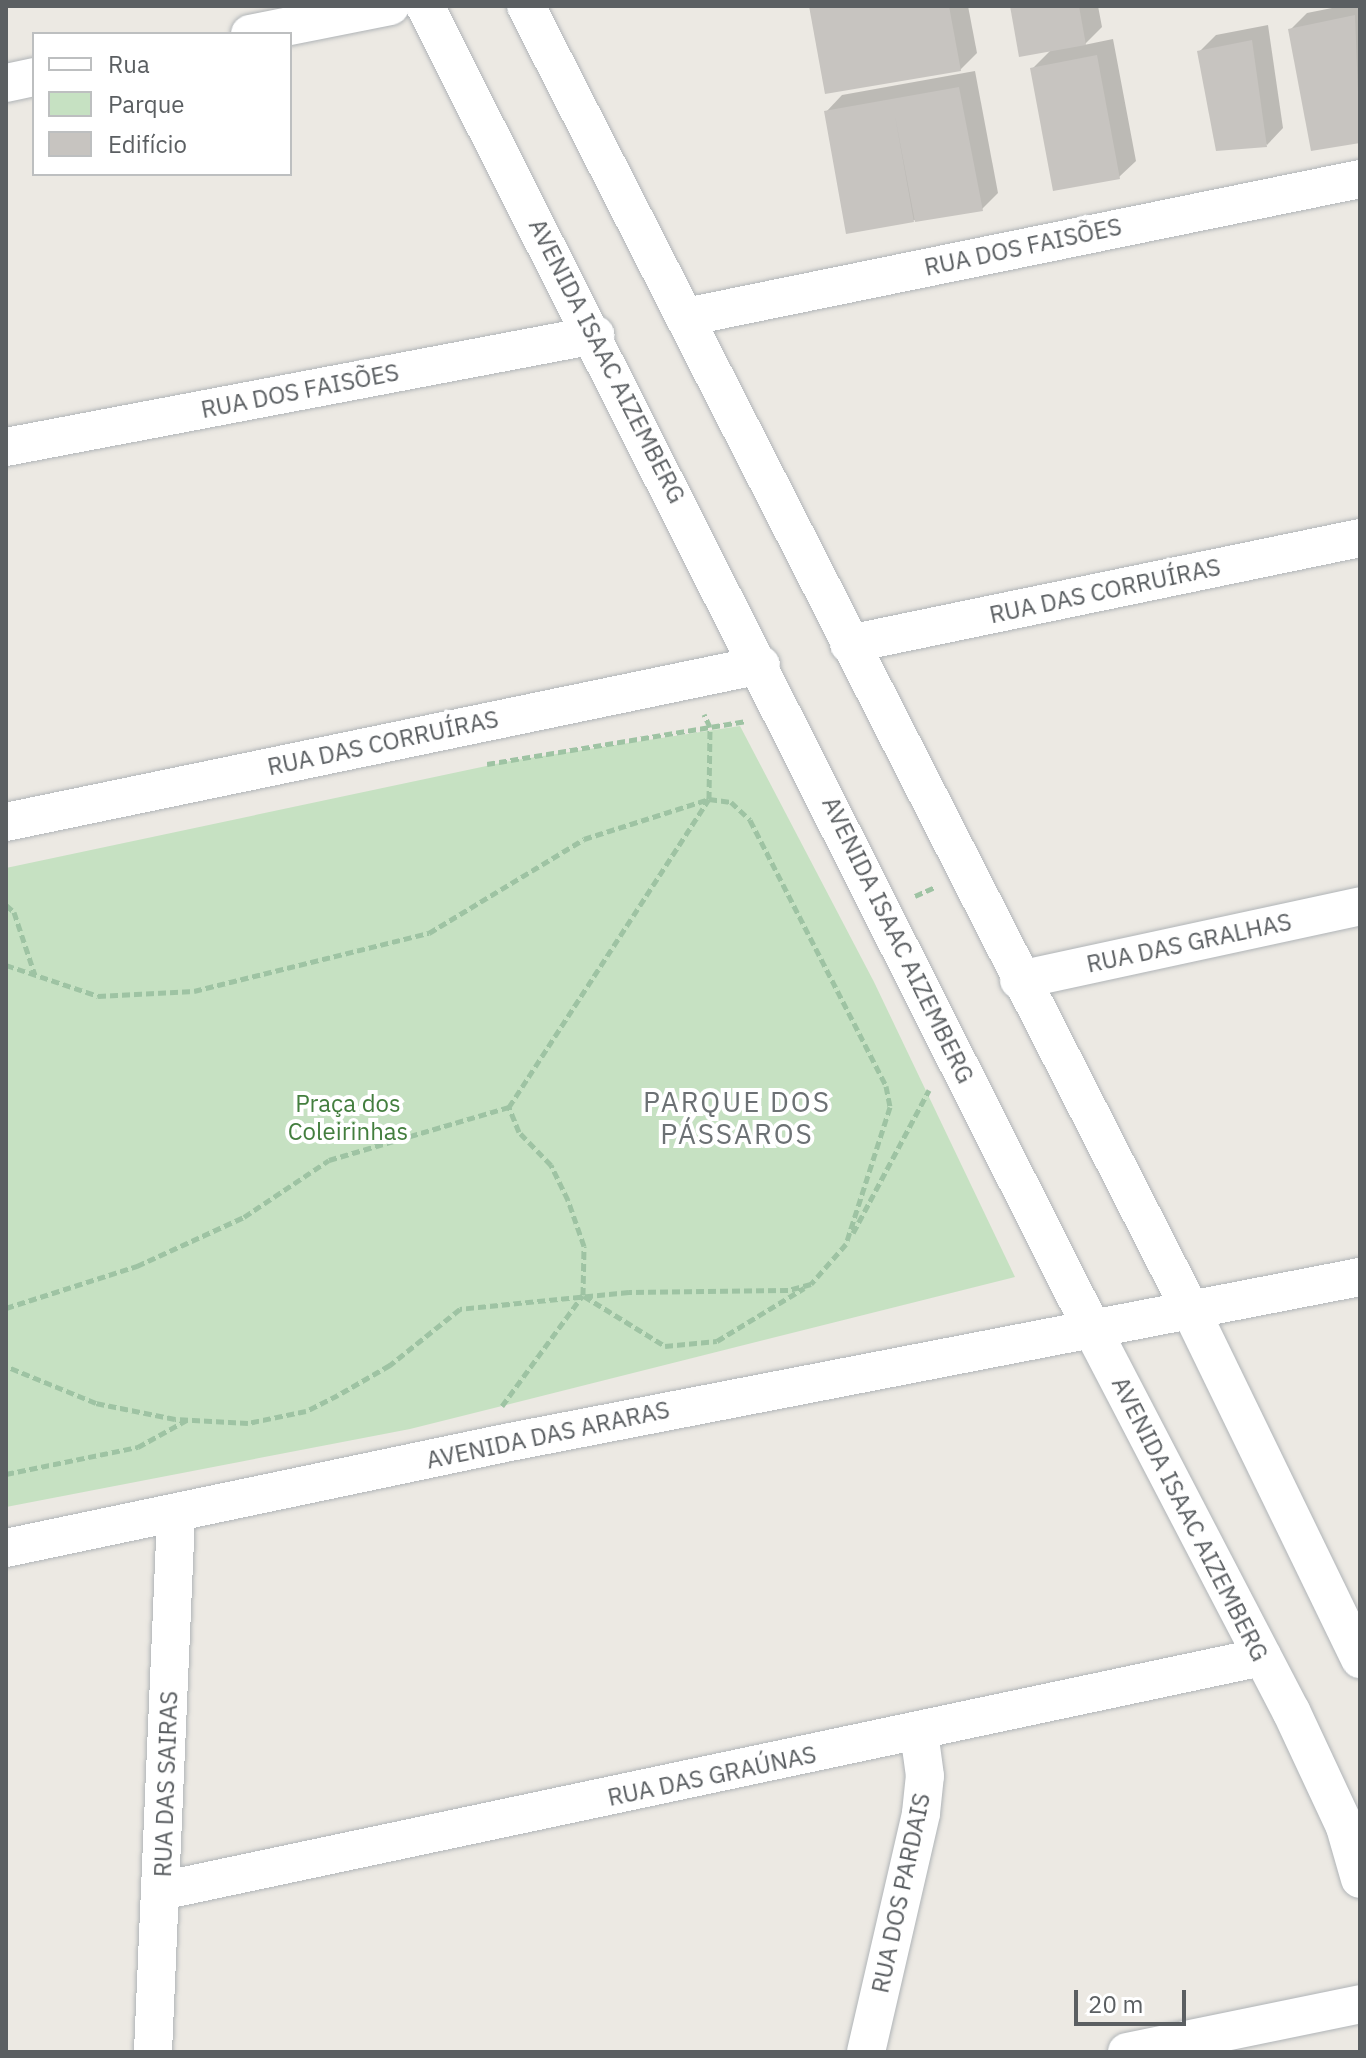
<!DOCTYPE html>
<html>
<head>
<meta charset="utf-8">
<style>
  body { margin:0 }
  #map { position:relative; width:1366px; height:2058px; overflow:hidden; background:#ece9e3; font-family:"IBM Plex Sans",sans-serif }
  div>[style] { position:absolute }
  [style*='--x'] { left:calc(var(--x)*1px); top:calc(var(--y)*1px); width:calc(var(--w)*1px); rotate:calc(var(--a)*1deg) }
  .green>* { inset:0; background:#c6e1c2 }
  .shadow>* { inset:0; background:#0003 }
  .building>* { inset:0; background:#c7c4c0 }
  .path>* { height:5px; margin-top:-2.5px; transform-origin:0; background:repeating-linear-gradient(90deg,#9ec3a3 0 8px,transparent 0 12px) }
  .roads { filter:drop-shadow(0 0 2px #b0b4b7) drop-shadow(0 0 2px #b0b4b7) }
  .minor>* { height:38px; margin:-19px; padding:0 19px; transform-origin:19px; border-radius:19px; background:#fff }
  span { translate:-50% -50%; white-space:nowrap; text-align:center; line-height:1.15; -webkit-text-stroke:8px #fff; paint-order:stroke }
  .street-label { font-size:24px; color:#5b5f62 }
  .park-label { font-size:24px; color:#437e3e }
  .quarter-label { font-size:28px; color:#6c7174; letter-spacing:2px }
  .frame { position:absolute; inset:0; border:8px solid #5b5f62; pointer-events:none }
  .legend { position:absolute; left:32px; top:32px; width:260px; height:144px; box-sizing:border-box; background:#fff; border:2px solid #bdbfc0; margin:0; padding:10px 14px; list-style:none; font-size:24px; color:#5b5f62 }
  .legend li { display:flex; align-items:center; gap:16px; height:40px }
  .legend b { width:40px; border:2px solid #bdbfc0 }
  .scale { position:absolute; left:1074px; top:1990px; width:112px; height:36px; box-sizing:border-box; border:4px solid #5b5f62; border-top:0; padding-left:10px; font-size:24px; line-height:28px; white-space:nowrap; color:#5b5f62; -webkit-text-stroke:6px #fff; paint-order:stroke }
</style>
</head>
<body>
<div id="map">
  <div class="green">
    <i style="clip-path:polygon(740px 726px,874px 982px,1015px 1277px,410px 1429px,6px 1507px,6px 868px,510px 761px)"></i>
  </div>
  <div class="shadow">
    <i style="clip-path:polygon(811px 6px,968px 6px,977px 53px,960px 70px)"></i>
    <i style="clip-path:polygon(1012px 6px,1098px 6px,1102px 27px,1084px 45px,1113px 39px,1136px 161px,1119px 177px,1032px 69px,1052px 49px)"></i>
    <i style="clip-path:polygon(1342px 6px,1360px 6px,1360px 141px,1313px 149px,1290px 30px,1307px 13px)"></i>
    <i style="clip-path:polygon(1268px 25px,1283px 128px,1267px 145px,1199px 52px,1216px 35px)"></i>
    <i style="clip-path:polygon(975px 71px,998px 193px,982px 209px,848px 231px,826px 112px,842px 95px)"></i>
  </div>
  <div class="building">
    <i style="clip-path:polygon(809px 6px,949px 6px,961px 71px,825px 94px)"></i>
    <i style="clip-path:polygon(1010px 6px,1079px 6px,1086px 45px,1019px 57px)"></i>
    <i style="clip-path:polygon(1355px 15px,1360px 143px,1311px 151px,1288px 29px)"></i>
    <i style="clip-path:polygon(1252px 40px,1267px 147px,1216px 151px,1197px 51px)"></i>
    <i style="clip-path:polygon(1097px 55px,1120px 179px,1053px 191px,1030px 68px)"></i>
    <i style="clip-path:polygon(959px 87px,983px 211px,915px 222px,895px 116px,914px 222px,846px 234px,824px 111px)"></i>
  </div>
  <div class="path">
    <i style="--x:487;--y:764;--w:263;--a:-9.4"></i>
    <i style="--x:915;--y:896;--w:22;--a:-24"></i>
    <i style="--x:6;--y:905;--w:11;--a:41"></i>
    <i style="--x:14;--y:912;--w:66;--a:71.6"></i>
    <i style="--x:6;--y:965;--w:97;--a:18.6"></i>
    <i style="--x:98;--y:996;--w:96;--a:-3"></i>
    <i style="--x:194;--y:991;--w:242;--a:-13.9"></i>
    <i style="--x:429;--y:933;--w:181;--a:-31.2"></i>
    <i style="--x:584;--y:839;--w:131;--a:-17.7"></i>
    <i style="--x:709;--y:799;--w:22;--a:8"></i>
    <i style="--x:731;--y:802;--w:26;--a:43"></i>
    <i style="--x:750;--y:820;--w:299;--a:62.9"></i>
    <i style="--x:886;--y:1086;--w:21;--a:79"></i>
    <i style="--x:890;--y:1107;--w:144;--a:107.8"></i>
    <i style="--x:846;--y:1244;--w:53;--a:131.2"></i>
    <i style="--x:811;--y:1284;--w:24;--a:165"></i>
    <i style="--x:788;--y:1290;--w:159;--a:179.3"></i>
    <i style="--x:629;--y:1292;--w:170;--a:174.3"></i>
    <i style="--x:460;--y:1309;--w:90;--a:141.3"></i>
    <i style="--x:390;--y:1365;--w:60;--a:150"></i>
    <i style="--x:338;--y:1395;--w:36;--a:153"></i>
    <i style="--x:306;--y:1411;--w:59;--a:168.3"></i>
    <i style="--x:248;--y:1423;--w:73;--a:-176.9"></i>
    <i style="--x:175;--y:1419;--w:81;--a:-168.6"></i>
    <i style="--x:96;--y:1403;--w:97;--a:-157.7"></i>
    <i style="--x:853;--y:1233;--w:162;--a:-62"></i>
    <i style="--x:584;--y:1296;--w:95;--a:31.7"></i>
    <i style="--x:665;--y:1346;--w:52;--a:-5.5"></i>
    <i style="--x:717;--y:1341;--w:102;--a:-31.3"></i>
    <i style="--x:6;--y:1308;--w:138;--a:-17.8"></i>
    <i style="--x:137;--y:1266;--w:118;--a:-24.6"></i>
    <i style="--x:244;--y:1217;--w:102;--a:-33.8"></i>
    <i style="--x:329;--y:1160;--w:188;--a:-16.4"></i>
    <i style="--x:502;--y:1406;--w:137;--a:-53.9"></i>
    <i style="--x:583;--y:1295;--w:49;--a:-88.8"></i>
    <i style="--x:584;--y:1246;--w:49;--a:-109.2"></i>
    <i style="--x:568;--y:1200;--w:39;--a:-116"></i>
    <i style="--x:551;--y:1165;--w:46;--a:-134.1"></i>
    <i style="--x:519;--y:1132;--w:27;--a:-112"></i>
    <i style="--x:509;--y:1107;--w:367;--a:-57"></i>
    <i style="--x:709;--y:799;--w:72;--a:-89.2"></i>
    <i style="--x:710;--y:727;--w:14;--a:-115"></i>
    <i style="--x:6;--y:1474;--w:135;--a:-11.6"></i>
    <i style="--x:138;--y:1447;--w:56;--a:-28.9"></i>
  </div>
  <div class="roads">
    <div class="minor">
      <i style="--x:425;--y:6;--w:1482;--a:63.24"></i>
      <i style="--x:1092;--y:1329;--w:431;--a:62.5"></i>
      <i style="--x:1291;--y:1711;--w:128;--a:65"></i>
      <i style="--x:1345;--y:1827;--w:54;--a:73.9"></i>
      <i style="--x:526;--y:6;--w:1465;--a:63"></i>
      <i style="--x:1191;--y:1311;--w:387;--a:64.1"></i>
      <i style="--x:250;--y:34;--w:143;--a:-11.3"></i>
      <i style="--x:6;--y:83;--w:29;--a:-12"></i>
      <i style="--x:686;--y:317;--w:688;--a:-11.57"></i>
      <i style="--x:6;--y:447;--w:600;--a:-10.77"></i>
      <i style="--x:849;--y:644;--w:522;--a:-11.72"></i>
      <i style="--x:6;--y:822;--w:771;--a:-11.75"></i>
      <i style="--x:1019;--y:980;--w:349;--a:-12.2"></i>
      <i style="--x:6;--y:1548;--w:510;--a:-11.88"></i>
      <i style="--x:505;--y:1443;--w:871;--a:-10.99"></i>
      <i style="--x:161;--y:1891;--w:1126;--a:-12"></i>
      <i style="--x:153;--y:2052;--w:536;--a:-87.54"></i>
      <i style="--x:866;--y:2052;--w:245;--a:-77"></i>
      <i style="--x:921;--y:1813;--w:37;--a:-84"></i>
      <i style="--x:925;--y:1776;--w:44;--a:-97.8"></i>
      <i style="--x:1127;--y:2052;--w:238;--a:-11.6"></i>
    </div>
  </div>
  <div class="street-label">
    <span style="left:1023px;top:247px;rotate:-12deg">RUA DOS FAISÕES</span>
    <span style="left:607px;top:361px;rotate:63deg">AVENIDA ISAAC AIZEMBERG</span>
    <span style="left:300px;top:391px;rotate:-11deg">RUA DOS FAISÕES</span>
    <span style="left:1105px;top:591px;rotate:-12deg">RUA DAS CORRUÍRAS</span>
    <span style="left:383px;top:743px;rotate:-12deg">RUA DAS CORRUÍRAS</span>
    <span style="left:898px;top:940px;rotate:64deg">AVENIDA ISAAC AIZEMBERG</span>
    <span style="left:1189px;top:943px;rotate:-12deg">RUA DAS GRALHAS</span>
    <span style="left:548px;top:1435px;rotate:-12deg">AVENIDA DAS ARARAS</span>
    <span style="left:1190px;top:1519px;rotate:63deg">AVENIDA ISAAC AIZEMBERG</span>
    <span style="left:712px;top:1776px;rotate:-12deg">RUA DAS GRAÚNAS</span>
    <span style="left:166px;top:1784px;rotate:-88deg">RUA DAS SAIRAS</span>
    <span style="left:901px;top:1893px;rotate:-78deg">RUA DOS PARDAIS</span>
  </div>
  <div class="park-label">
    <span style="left:348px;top:1118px">Praça dos<br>Coleirinhas</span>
  </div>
  <div class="quarter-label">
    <span style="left:737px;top:1118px">PARQUE DOS<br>PÁSSAROS</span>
  </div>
  <div class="frame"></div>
  <ul class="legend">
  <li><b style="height:10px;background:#fff"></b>Rua</li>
  <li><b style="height:22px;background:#c6e1c2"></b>Parque</li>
  <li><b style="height:22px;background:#c7c4c0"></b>Edifício</li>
  </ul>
  <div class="scale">20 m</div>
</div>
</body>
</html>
